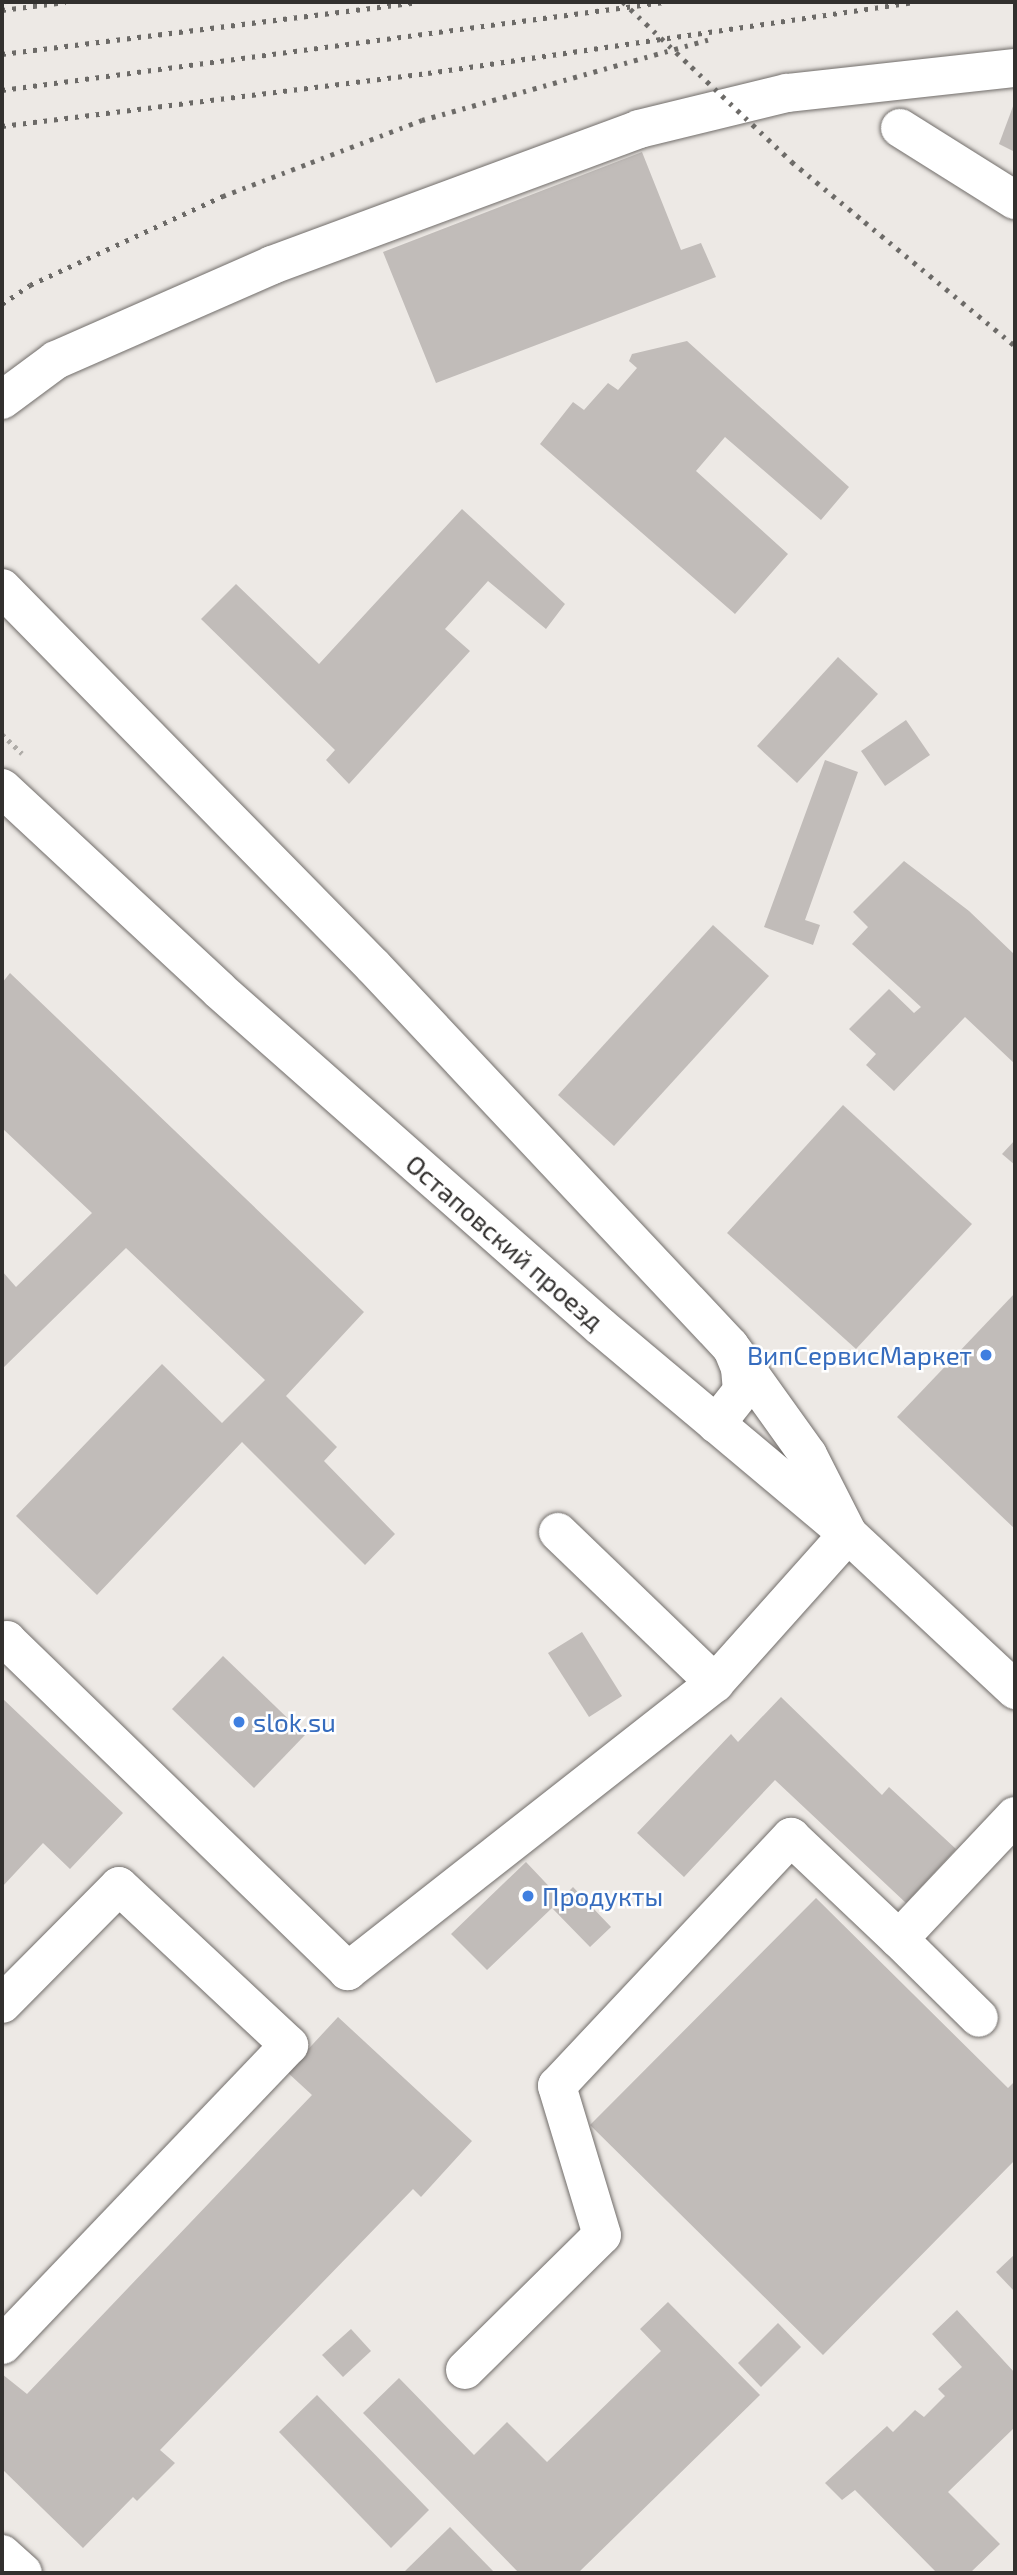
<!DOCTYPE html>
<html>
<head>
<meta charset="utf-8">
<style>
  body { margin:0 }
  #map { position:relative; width:1017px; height:2575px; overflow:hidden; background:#ede9e5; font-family:"Exo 2",sans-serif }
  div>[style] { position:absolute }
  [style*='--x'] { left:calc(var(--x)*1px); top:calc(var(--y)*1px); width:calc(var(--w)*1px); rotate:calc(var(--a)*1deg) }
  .building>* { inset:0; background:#c1bcb9 }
  .path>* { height:4.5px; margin-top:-2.25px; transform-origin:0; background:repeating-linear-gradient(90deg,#afaca8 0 3.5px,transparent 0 8.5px) }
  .roads { filter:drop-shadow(0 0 2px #716d6a) drop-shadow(0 0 2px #716d6a) }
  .minor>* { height:38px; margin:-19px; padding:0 19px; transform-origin:19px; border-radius:19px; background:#fff }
  .major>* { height:38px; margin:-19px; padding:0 19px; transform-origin:19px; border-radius:19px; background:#fff }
  .rail>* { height:5px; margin-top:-2.5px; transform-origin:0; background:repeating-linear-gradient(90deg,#6c6a67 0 3.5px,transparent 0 10.5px) }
  .dots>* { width:19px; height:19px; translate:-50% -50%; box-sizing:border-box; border:4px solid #fff; border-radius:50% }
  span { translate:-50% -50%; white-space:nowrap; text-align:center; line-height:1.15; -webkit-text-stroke:5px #fff; paint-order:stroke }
  .street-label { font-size:26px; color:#32302e }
  .shop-label { font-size:26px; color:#366cbe }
  .right { translate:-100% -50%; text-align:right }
  .left { translate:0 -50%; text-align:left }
  .frame { position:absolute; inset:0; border:4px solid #32302e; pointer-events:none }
</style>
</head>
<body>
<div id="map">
  <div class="building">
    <i style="clip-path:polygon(1015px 101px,1015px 152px,999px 144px)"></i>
    <i style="clip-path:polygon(642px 152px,681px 250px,701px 243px,716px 277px,436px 383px,383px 252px)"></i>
    <i style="clip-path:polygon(687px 341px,849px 487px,821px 520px,725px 437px,696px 471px,788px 554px,735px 614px,540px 444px,573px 402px,584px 410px,608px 383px,618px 390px,637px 368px,629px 361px,632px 354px)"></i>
    <i style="clip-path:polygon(462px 509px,565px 604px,546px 629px,488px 581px,445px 629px,470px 651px,349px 784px,326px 760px,335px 750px,201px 619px,236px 584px,319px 664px)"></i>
    <i style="clip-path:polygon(838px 657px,878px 694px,797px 783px,757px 746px)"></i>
    <i style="clip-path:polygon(906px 720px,930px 755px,885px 786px,861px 751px)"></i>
    <i style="clip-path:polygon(825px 760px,858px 772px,805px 920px,820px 925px,813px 945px,764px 927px)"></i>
    <i style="clip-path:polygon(904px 861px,969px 911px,1015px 955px,1015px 1064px,965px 1017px,894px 1091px,866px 1065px,876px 1054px,849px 1029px,889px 989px,914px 1013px,921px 1007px,852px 944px,868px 927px,853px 912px)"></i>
    <i style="clip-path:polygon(713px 925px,769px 976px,614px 1146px,558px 1095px)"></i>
    <i style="clip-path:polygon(10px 973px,364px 1312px,286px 1396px,337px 1447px,324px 1461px,395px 1534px,365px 1565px,242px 1442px,97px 1595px,16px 1516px,162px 1364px,222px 1423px,265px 1380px,126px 1248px,2px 1369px,2px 1271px,16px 1287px,92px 1213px,2px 1128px,2px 983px)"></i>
    <i style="clip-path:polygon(843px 1105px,972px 1224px,856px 1349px,727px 1233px)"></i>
    <i style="clip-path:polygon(1015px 1140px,1015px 1165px,1002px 1154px)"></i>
    <i style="clip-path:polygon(1015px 1293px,1015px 1529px,897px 1417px)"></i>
    <i style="clip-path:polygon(582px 1632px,622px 1696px,589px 1717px,548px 1653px)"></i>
    <i style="clip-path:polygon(223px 1656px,305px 1735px,254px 1788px,172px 1709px)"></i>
    <i style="clip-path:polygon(781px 1697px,882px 1795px,889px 1787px,956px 1849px,906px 1903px,775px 1780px,684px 1877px,637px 1833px,731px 1734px,738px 1742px)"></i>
    <i style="clip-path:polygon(2px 1698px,123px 1813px,70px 1869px,43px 1843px,2px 1887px)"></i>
    <i style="clip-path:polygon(526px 1862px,561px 1899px,573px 1887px,611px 1927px,590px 1947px,552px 1908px,487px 1970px,451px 1934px)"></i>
    <i style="clip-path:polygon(816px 1898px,1008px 2088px,1015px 2081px,1015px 2160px,823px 2355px,590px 2125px)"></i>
    <i style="clip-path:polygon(338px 2017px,472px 2141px,421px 2197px,413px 2189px,160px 2450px,175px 2463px,137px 2501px,133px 2497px,83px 2548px,2px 2469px,2px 2374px,27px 2394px,312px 2095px,287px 2072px)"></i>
    <i style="clip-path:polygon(1015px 2254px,1015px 2292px,996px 2272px)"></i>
    <i style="clip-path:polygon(668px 2302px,760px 2395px,578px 2573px,519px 2573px,363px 2413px,399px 2378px,474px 2455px,507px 2422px,547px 2462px,661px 2351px,640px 2329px)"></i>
    <i style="clip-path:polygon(957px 2310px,1015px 2373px,1015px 2427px,948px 2492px,1000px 2544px,970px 2573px,937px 2573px,855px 2490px,842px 2500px,825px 2483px,887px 2426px,893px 2432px,915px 2410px,924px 2417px,945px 2396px,938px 2389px,962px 2367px,932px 2334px)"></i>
    <i style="clip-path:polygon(778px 2323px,801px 2347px,761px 2387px,738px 2363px)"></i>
    <i style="clip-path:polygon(351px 2329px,371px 2351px,343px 2377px,322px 2355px)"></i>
    <i style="clip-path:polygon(317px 2395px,429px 2510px,391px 2548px,279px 2432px)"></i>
    <i style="clip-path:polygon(450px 2527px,495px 2573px,403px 2573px)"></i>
  </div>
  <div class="path">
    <i style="--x:2;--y:734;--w:28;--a:44"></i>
  </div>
  <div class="roads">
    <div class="minor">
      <i style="--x:900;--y:128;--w:136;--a:32.1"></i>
      <i style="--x:2;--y:400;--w:67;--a:-36.5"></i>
      <i style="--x:56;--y:360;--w:236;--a:-23.7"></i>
      <i style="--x:272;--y:265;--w:391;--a:-20.3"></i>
      <i style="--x:639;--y:129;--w:152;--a:-13.7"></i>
      <i style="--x:787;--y:93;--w:229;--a:-6.3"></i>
      <i style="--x:2;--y:588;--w:530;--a:45.54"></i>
      <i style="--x:373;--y:966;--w:521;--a:46.79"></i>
      <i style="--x:730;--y:1346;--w:134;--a:54.4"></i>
      <i style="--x:808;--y:1455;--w:89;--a:63.1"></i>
      <i style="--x:848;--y:1534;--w:200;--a:131.8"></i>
      <i style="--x:715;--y:1683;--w:467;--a:141.9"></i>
      <i style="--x:348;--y:1971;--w:475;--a:-135.9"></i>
      <i style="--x:7;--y:1640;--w:6;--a:149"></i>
      <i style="--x:716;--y:1424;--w:42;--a:-51.8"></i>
      <i style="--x:742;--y:1391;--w:23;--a:-95"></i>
      <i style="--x:740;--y:1368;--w:18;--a:-112"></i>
      <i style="--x:558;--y:1532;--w:218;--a:43.9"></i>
      <i style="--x:899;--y:1939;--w:112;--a:44.6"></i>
      <i style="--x:2;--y:2004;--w:166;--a:-45.2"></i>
      <i style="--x:119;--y:1886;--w:233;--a:43.1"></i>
      <i style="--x:289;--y:2045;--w:415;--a:133.7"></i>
      <i style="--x:465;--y:2370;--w:192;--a:-44.6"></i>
      <i style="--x:602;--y:2235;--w:156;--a:-106.8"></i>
      <i style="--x:557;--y:2086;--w:342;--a:-46.8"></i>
      <i style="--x:791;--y:1837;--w:149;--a:43.4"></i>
      <i style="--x:899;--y:1939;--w:169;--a:-46.7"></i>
      <i style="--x:2;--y:2554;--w:28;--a:42"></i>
    </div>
    <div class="major">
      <i style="--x:2;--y:788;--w:296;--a:42.9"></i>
      <i style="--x:219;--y:990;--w:509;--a:41.42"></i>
      <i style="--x:601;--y:1327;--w:322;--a:40"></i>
      <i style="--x:848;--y:1534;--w:229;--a:43"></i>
    </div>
  </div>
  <div class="rail">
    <i style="--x:623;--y:2;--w:233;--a:43.4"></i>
    <i style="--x:792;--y:162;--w:289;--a:39.5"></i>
    <i style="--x:2;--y:10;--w:64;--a:-7.1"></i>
    <i style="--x:2;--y:54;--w:420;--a:-7.1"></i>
    <i style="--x:2;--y:90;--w:668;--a:-7.57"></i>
    <i style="--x:2;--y:126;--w:429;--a:-7.1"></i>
    <i style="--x:428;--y:73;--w:493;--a:-8.3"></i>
    <i style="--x:2;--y:304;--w:34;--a:-34"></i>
    <i style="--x:30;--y:285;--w:213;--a:-24.8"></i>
    <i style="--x:223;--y:196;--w:213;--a:-20.9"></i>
    <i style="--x:422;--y:120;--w:300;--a:-15.7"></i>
  </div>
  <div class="dots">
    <i style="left:986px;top:1355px;background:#3f7fe0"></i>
    <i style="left:239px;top:1722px;background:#3f7fe0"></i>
    <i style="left:528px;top:1896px;background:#3f7fe0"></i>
  </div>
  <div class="street-label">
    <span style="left:505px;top:1242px;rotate:41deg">Остаповский проезд</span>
  </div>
  <div class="shop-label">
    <span class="right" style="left:972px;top:1355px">ВипСервисМаркет</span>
    <span class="left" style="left:253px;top:1722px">slok.su</span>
    <span class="left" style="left:542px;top:1896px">Продукты</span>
  </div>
  <div class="frame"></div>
</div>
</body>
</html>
